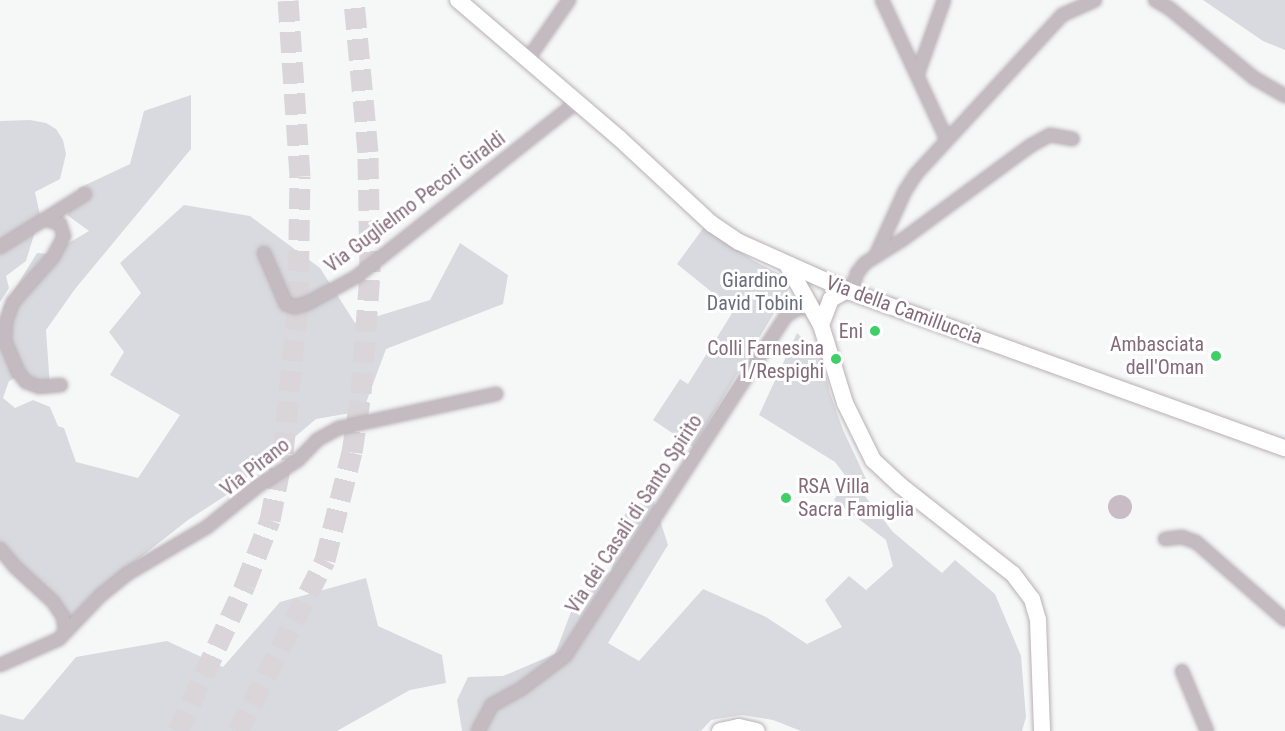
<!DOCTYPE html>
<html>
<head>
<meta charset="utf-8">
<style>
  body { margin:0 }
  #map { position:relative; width:1285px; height:731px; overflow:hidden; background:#f6f8f8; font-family:"Roboto Condensed",sans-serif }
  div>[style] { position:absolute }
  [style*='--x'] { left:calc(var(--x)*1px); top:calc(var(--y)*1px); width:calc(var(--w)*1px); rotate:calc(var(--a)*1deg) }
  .green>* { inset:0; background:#d8dadf }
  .water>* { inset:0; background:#c9bcc5 }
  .round { border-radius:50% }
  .highway-tunnel>* { height:21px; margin-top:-10.5px; transform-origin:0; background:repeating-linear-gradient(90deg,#dad5d8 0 21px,transparent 0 31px) }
  .roads { filter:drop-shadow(0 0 2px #bab0b5) drop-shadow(0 0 2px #bab0b5) }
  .street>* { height:12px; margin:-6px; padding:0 6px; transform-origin:6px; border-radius:6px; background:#c3bbbf }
  .secondary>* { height:16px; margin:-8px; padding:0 8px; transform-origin:8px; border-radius:8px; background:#fff }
  .dots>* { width:16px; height:16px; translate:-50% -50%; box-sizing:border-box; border:3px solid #fff; border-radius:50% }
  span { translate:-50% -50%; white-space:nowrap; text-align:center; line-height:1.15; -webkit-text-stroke:6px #fff; paint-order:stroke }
  .street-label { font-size:20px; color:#846b78 }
  .park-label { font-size:20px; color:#696c7c }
  .poi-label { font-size:20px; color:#846b78 }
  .right { translate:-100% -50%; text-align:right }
  .left { translate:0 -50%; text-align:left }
</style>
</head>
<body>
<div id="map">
  <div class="green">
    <i style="clip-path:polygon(1203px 0,1285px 0,1285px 50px,1263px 41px)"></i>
    <i style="clip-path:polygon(191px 95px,191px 149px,75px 289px,46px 330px,50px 387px,18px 376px,9px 381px,3px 398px,15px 408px,33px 400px,50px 407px,58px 426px,64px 428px,76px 462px,138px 478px,180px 415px,110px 375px,124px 352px,109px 332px,141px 293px,120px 263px,184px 205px,250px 216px,320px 268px,355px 323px,430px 300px,460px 243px,508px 275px,503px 304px,386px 349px,363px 411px,316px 419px,225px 496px,188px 520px,90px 597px,68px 621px,0 544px,0 345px,12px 337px,3px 308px,37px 253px,50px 254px,89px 231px,67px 215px,79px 188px,130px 164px,144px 111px)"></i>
    <i style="clip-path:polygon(30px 120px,46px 123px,56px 129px,63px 140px,66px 154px,60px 179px,35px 192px,40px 215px,26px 261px,6px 276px,9px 288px,0 302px,0 121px)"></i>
    <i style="clip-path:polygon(704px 227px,754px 261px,786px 277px,791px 285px,693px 447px,653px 420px,680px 379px,688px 384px,734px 310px,677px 264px)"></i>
    <i style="clip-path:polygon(797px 333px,822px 357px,830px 393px,843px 430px,867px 481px,861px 491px,893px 532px,942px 573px,955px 560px,995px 594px,1021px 656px,1026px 717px,1022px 731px,801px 731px,773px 720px,742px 715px,711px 720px,701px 731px,462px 731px,457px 700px,468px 677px,503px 676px,555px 654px,577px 596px,611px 571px,625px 514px,652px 495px,668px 545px,608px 643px,639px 661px,703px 589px,766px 617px,807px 644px,842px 627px,825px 600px,849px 576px,866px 590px,893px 566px,886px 540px,834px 500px,847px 478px,835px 462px,759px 415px)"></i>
    <i style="clip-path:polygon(366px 578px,378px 626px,442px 655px,446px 683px,410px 690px,337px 731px,0 731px,0 714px,23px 720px,76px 657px,167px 641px,223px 667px,280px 602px)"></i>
  </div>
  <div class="water">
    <i class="round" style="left:1108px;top:495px;width:24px;height:24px"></i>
  </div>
  <div class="highway-tunnel">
    <i style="--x:178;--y:731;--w:161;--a:-65.3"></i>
    <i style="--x:245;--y:585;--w:70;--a:-69"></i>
    <i style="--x:270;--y:520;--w:68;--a:-79"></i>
    <i style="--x:283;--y:453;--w:152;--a:-84.3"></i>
    <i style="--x:298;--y:302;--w:126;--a:-89.1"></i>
    <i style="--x:300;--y:176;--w:176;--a:-93.9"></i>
    <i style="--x:238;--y:731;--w:192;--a:-63"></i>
    <i style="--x:325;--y:560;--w:111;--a:-76"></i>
    <i style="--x:352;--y:452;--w:60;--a:-81.3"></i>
    <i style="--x:361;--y:393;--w:121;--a:-85.7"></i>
    <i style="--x:370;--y:272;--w:120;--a:-91"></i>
    <i style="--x:368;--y:152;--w:153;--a:-95.3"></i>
  </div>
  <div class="roads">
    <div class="street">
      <i style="--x:882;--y:0;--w:154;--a:65.1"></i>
      <i style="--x:1155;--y:0;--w:16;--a:30"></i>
      <i style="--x:1169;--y:8;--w:110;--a:39.5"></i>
      <i style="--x:1254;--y:78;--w:36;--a:30"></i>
      <i style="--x:528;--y:59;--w:72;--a:-55.2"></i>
      <i style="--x:918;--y:73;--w:77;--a:-70.4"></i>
      <i style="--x:44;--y:219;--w:17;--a:17"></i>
      <i style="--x:60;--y:224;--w:13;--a:72"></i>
      <i style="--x:64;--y:236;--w:24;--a:118"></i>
      <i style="--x:53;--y:257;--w:60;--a:131.6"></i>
      <i style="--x:13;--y:302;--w:20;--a:110"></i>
      <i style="--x:6;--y:321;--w:20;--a:93"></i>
      <i style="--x:5;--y:341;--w:34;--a:67"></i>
      <i style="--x:18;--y:372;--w:13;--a:51"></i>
      <i style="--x:26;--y:382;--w:14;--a:21"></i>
      <i style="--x:39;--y:387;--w:22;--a:-5"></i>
      <i style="--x:0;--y:247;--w:100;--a:-31.9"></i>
      <i style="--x:264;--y:253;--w:56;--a:66.7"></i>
      <i style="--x:286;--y:304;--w:9;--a:18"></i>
      <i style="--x:295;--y:307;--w:14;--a:-17"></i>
      <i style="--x:308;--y:303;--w:55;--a:-28.4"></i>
      <i style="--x:356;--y:277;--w:282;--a:-38.4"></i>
      <i style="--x:875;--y:257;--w:72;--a:-65.6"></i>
      <i style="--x:905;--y:191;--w:20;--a:-57"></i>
      <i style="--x:916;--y:174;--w:216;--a:-47.4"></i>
      <i style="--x:1062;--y:15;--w:36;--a:-24"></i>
      <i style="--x:851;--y:292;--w:20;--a:-72"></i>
      <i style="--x:857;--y:273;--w:13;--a:-51"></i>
      <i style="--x:865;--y:263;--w:44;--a:-31.9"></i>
      <i style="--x:902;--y:240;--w:159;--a:-36.3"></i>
      <i style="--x:1030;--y:146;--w:23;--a:-29"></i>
      <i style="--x:1050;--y:135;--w:23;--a:10"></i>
      <i style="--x:1165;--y:539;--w:17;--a:-7"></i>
      <i style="--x:1182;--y:537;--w:15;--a:20"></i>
      <i style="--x:1196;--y:542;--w:118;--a:41.2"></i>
      <i style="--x:0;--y:549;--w:23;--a:50"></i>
      <i style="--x:15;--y:567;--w:52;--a:42.6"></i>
      <i style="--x:53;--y:602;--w:18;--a:56"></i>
      <i style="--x:63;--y:617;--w:14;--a:82"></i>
      <i style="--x:0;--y:665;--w:64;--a:-23.8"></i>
      <i style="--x:59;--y:639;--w:59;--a:-46.4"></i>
      <i style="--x:100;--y:596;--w:35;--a:-39"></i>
      <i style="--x:127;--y:574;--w:93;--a:-30.4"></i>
      <i style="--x:207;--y:527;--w:65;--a:-38.8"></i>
      <i style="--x:258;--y:486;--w:48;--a:-33"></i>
      <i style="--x:298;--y:460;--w:28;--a:-46"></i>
      <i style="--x:317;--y:440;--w:25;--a:-29"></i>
      <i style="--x:339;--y:428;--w:161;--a:-12.2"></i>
      <i style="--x:1182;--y:671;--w:65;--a:67.4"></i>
      <i style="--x:478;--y:731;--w:30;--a:-62"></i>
      <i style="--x:492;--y:705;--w:33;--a:-29"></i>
      <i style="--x:521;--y:689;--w:55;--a:-36.9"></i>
      <i style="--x:565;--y:656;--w:406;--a:-57"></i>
      <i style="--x:786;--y:316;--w:11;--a:-34"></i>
      <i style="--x:795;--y:310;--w:14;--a:-12"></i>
    </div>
    <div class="secondary">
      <i style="--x:458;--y:0;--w:212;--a:40.6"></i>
      <i style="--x:619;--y:138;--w:127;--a:42.8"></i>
      <i style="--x:712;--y:224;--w:32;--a:34"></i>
      <i style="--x:739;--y:242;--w:123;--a:24.1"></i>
      <i style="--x:851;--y:292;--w:461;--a:19.8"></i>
      <i style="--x:788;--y:266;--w:68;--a:60.8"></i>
      <i style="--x:821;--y:325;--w:82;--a:72.9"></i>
      <i style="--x:845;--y:403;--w:64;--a:63.8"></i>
      <i style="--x:873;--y:460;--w:38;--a:43"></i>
      <i style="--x:901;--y:486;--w:142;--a:38.2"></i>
      <i style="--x:1013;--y:574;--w:31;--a:53"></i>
      <i style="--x:1032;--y:599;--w:22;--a:74"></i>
      <i style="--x:1038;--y:620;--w:111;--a:87.9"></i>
      <i style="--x:821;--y:325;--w:28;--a:-69"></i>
      <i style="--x:831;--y:299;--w:18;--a:-29"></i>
      <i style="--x:720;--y:731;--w:19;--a:-12"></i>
      <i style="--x:739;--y:727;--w:18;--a:13"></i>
    </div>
  </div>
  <div class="dots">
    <i style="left:875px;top:331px;background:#40cf67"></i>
    <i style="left:1216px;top:356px;background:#40cf67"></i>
    <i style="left:836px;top:359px;background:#40cf67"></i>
    <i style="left:786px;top:498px;background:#40cf67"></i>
  </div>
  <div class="street-label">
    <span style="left:415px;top:202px;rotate:-37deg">Via Guglielmo Pecori Giraldi</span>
    <span style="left:904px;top:310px;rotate:20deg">Via della Camilluccia</span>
    <span style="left:255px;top:467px;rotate:-38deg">Via Pirano</span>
    <span style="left:634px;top:514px;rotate:-57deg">Via dei Casali di Santo Spirito</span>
  </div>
  <div class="park-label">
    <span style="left:755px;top:292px">Giardino<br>David Tobini</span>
  </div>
  <div class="poi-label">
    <span class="right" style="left:863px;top:331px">Eni</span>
    <span class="right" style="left:1204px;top:356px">Ambasciata<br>dell'Oman</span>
    <span class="right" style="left:824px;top:360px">Colli Farnesina<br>1/Respighi</span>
    <span class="left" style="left:798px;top:498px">RSA Villa<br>Sacra Famiglia</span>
  </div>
</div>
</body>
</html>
